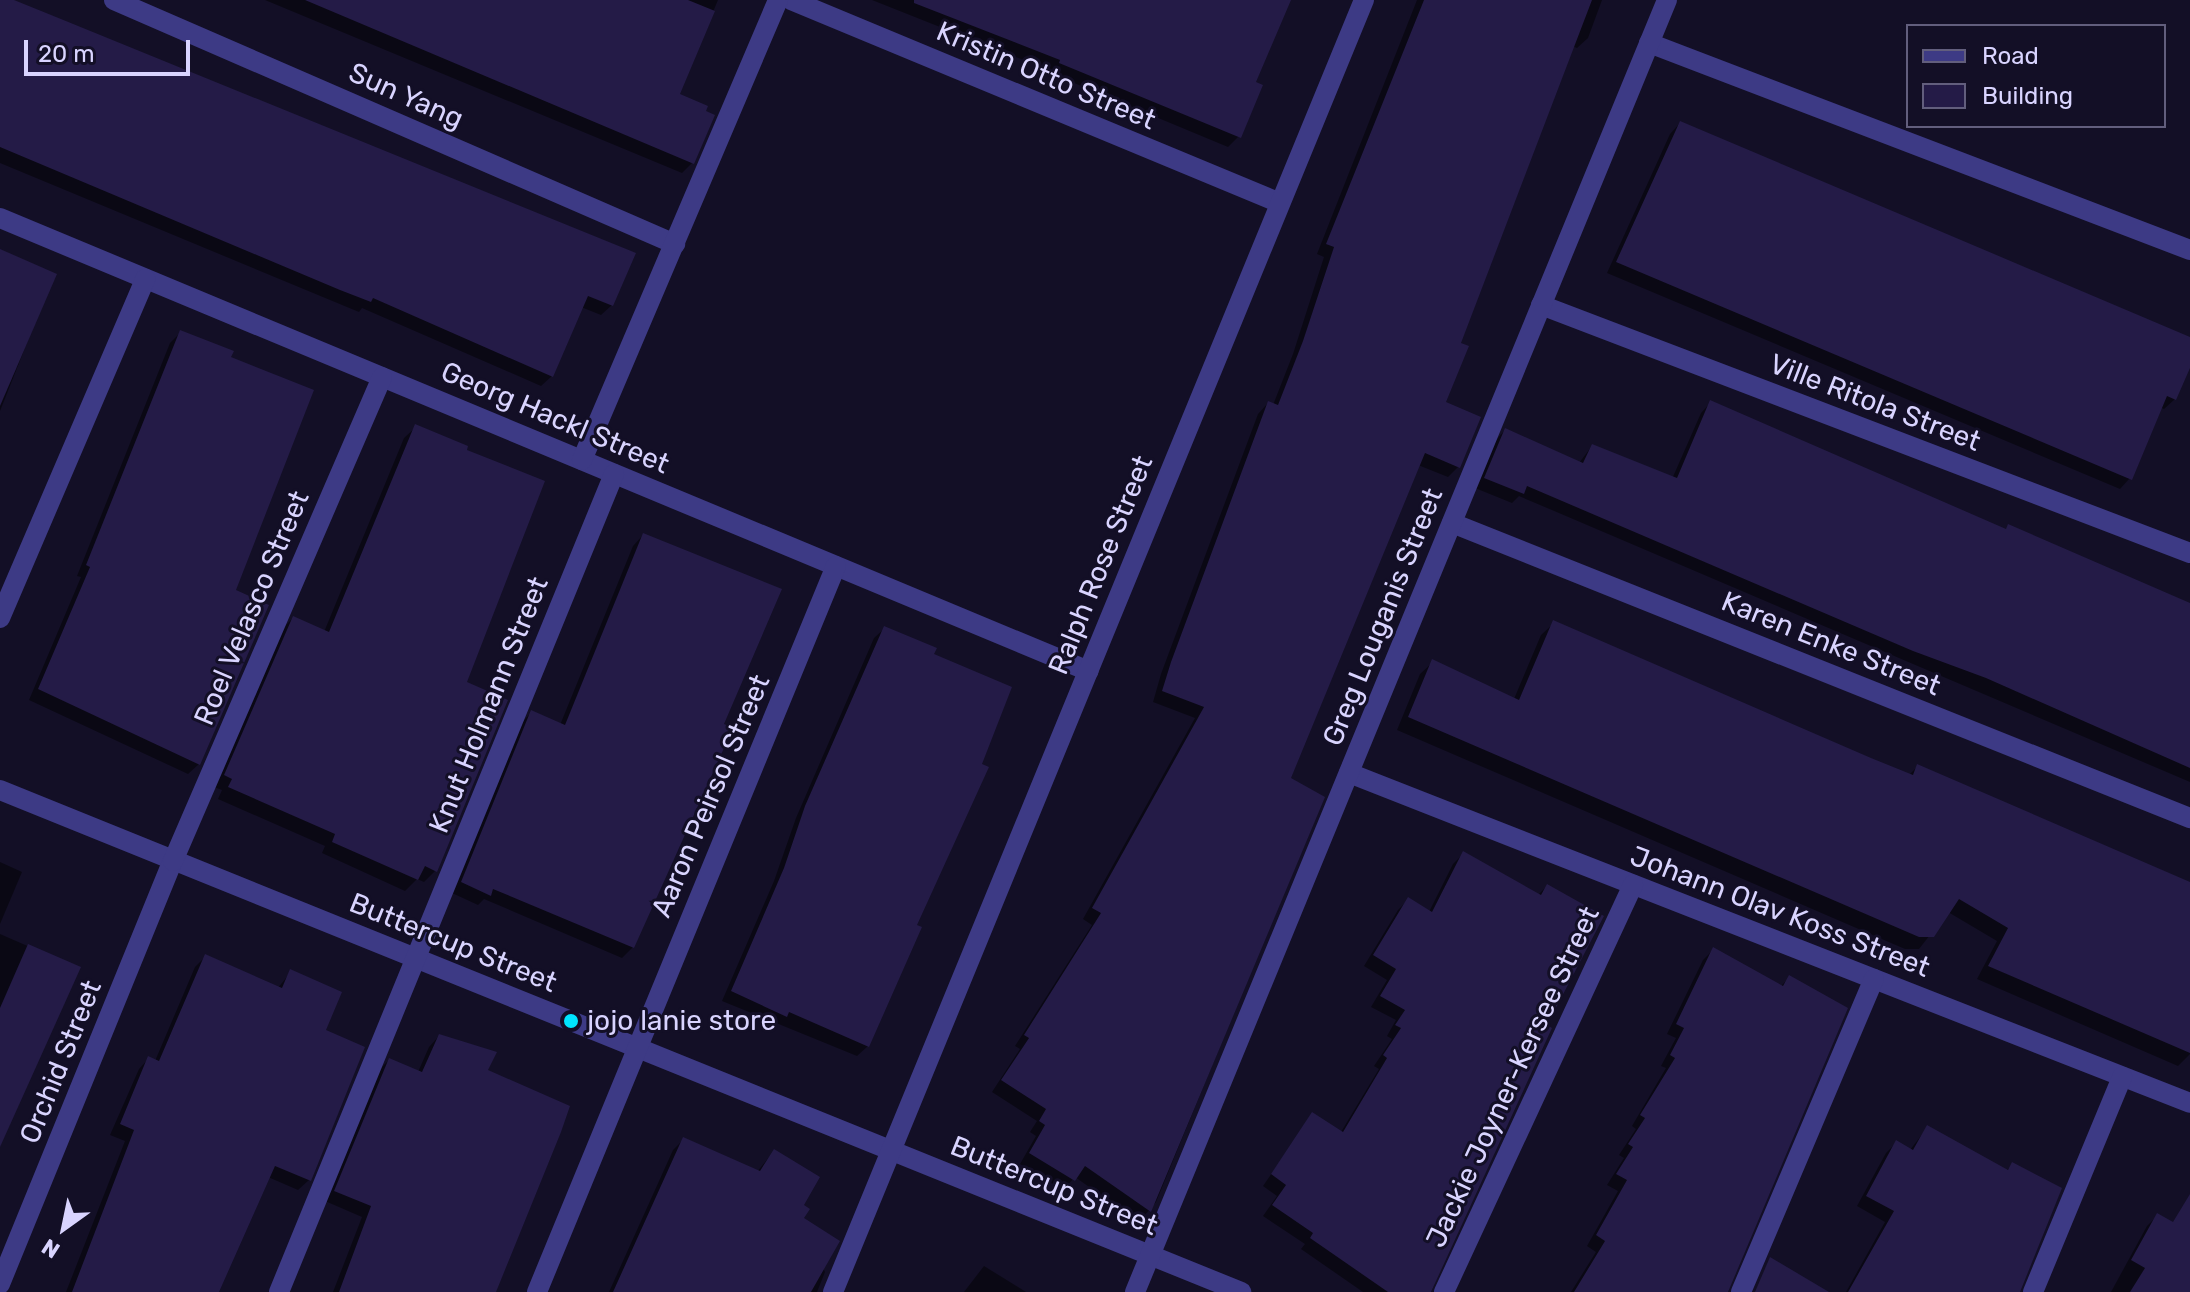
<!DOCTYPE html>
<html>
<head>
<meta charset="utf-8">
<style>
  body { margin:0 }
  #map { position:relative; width:2190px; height:1292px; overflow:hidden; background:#130f26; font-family:Rubik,sans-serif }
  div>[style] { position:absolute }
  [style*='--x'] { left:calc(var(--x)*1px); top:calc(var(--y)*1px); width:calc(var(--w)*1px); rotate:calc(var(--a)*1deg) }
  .shadow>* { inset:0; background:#0007 }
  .building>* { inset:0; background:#241b47 }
  .minor>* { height:20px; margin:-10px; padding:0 10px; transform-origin:10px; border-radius:10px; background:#3d3a85 }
  .dots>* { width:22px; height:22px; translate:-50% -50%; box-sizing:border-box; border:4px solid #130f26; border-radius:50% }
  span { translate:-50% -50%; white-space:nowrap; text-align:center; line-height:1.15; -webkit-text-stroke:6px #130f26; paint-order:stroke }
  .street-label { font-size:28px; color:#d9d4ff }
  .poi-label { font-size:28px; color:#d9d4ff }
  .left { translate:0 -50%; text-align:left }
  .legend { position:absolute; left:1906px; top:24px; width:260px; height:104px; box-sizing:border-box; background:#130f26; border:2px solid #625e7d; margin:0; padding:10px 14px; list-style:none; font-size:24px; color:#d9d4ff }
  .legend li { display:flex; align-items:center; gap:16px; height:40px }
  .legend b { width:40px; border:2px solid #625e7d }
  .north { position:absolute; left:24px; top:1188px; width:80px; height:80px; -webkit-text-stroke:6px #130f26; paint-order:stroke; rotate:213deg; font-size:22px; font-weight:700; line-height:32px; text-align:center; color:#d9d4ff }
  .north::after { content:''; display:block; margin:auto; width:28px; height:36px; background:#d9d4ff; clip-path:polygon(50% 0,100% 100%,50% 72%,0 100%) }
  .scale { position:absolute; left:24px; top:40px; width:166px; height:36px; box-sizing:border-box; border:4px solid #d9d4ff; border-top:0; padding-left:10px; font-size:24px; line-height:28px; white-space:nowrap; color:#d9d4ff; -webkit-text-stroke:6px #130f26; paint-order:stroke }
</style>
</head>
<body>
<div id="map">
  <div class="shadow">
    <i style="clip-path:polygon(0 0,8px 0,612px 305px,601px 315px,581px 307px,552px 376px,541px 386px,362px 308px,359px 312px,0 163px)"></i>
    <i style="clip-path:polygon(265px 0,718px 0,678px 95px,692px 163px,682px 173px)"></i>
    <i style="clip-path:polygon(872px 0,1275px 0,1239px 136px,1228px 147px,1050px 73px,1051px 71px)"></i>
    <i style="clip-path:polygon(1417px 0,1602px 0,1588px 38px,1577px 48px,1572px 46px,1459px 344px,1443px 403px,1459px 466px,1448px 477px,1418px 465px,1289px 779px,1322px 798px,1156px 1202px,1139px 1222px,1075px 1177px,1063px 1190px,1020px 1164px,1036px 1136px,1030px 1132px,1037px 1121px,992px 1092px,1020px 1049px,1015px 1046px,1092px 925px,1083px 919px,1195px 718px,1153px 702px,1161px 674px,1258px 414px,1268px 403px,1273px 405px,1293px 354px,1324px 257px,1317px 254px)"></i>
    <i style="clip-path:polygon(1680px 123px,2190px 339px,2190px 363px,2175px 399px,2164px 409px,2160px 407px,2130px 478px,2120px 489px,1607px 273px,1670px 134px)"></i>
    <i style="clip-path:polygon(0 257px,54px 275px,0 411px)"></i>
    <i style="clip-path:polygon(181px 332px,199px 764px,188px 774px,29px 700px,81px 577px,77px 576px,170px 343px)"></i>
    <i style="clip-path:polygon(1711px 402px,2004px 531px,2190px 606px,2190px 782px,1519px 496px,1512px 503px,1475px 488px,1495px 441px,1505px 430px,1579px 463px,1592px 446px,1672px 479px,1701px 413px)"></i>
    <i style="clip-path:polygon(416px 427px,464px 683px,435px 871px,424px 882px,417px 879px,405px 891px,322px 853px,325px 846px,218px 799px,222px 790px,214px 787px,282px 629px,293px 618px,324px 632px,404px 438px)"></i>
    <i style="clip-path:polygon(643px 535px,721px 725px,633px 947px,622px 958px,484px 899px,478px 905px,452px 893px,521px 723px,532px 712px,560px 725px,633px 546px)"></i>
    <i style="clip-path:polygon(1554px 623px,1909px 775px,1917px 767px,2190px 884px,2190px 1054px,2178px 1066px,1977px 979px,1997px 941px,1948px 912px,1919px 949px,1905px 949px,1397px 730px,1420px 674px,1433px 662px,1514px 699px,1541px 635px)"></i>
    <i style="clip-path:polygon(885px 628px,915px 926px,868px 1046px,857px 1056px,722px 1001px,774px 881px,796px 818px,874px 638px)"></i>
    <i style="clip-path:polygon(1463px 854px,1538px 895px,1547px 886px,1545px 1026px,1431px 1292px,1363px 1292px,1301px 1249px,1305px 1244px,1263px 1216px,1277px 1196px,1263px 1186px,1312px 1115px,1341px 1132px,1379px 1069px,1374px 1066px,1392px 1039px,1387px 1036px,1396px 1020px,1371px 1007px,1387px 980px,1364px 966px,1398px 910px,1408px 900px,1429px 912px,1453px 864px)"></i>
    <i style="clip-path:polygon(0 862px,22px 872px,0 924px)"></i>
    <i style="clip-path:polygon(0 934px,78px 968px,0 1146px)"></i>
    <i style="clip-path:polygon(1713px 950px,1780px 987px,1789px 978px,1728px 1292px,1571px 1292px,1596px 1252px,1587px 1246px,1618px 1191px,1607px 1185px,1624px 1158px,1619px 1155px,1636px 1129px,1632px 1126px,1666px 1068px,1661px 1066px,1676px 1038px,1667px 1034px,1703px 960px)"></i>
    <i style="clip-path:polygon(205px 957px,277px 989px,291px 972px,324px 1031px,309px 1180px,298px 1190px,268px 1177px,217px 1292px,66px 1292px,125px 1141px,110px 1135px,139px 1069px,149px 1058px,155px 1061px,195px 967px)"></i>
    <i style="clip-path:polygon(439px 1036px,485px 1071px,492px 1292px,333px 1292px,362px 1217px,325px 1201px,379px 1070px,389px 1060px,418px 1072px,429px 1047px)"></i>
    <i style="clip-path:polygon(1927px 1128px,2006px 1171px,2013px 1165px,2019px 1292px,1846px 1292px,1885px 1222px,1857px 1206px,1886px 1153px,1896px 1143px,1910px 1150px)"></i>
    <i style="clip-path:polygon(683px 1140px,757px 1172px,774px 1151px,801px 1205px,801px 1219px,825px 1272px,817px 1292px,609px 1292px,673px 1150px)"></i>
    <i style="clip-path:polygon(2157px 1216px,2190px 1234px,2190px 1292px,2111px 1292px,2147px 1226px)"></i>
    <i style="clip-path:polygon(984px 1266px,1026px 1292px,964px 1292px)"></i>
  </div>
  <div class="building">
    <i style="clip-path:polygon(0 0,14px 0,56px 17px,636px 253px,613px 306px,588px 296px,553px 377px,373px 298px,371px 302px,340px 290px,0 147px)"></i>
    <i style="clip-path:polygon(305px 0,688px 0,715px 11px,680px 94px,708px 106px,706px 111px,715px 115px,694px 164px)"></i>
    <i style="clip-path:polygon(914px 0,1291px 0,1256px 82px,1263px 85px,1241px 138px,1059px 63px,1060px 60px,914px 3px)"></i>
    <i style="clip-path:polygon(1424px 0,1592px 0,1461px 343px,1469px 346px,1446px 402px,1481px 417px,1460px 468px,1425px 453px,1399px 516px,1291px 778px,1325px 797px,1151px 1212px,1085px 1166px,1075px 1181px,1029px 1153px,1045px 1125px,1039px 1121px,1046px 1109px,1001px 1080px,1029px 1038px,1024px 1035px,1101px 913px,1092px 908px,1204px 707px,1162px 691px,1171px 662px,1268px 401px,1278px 405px,1303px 341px,1334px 247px,1326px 244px)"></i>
    <i style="clip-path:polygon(1680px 121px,2190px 337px,2190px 368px,2176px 400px,2167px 396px,2132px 480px,1616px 262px)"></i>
    <i style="clip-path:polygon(0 249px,57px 274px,0 406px)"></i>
    <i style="clip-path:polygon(180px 330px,234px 351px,231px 357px,314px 390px,236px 590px,269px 605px,200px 765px,38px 689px,90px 567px,86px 565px)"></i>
    <i style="clip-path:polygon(1710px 400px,2006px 529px,2008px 524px,2190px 603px,2190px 768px,1986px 678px,1913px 651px,1527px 486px,1524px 494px,1484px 478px,1505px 428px,1583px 463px,1592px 444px,1677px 478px)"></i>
    <i style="clip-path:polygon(415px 424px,468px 446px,467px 450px,545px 481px,467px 682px,508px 700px,437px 872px,425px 866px,418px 880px,332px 842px,335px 834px,228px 787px,232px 779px,224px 775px,293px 616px,329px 632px)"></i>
    <i style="clip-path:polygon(643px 533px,782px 589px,724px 724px,733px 728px,634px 948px,493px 889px,491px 896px,461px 882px,531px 710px,565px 725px)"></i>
    <i style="clip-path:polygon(1553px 620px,1871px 758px,1913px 775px,1917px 764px,2190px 882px,2190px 1053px,1988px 966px,2008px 928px,1959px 899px,1934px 937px,1919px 937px,1408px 717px,1432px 659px,1519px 700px)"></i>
    <i style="clip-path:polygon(884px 626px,937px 648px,934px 654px,1012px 687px,982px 764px,989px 767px,917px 925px,922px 927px,869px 1047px,789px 1012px,787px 1017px,731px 991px,784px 868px,805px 806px)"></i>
    <i style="clip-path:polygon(1463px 851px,1541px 895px,1547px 884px,1604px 916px,1547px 1025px,1552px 1028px,1431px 1292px,1388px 1292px,1310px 1238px,1313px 1233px,1272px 1205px,1286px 1185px,1271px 1174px,1312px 1112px,1343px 1132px,1387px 1058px,1383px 1055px,1401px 1028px,1395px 1025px,1405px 1010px,1380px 996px,1396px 969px,1373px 955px,1408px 897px,1432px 912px)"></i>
    <i style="clip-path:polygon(28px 944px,81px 967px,0 1147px,0 1008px)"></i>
    <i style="clip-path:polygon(1713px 947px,1783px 986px,1789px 975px,1848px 1008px,1728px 1292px,1574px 1292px,1605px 1241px,1596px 1235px,1627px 1180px,1616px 1174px,1633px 1147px,1628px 1144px,1645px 1118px,1640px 1115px,1675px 1058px,1670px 1055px,1684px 1028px,1676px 1024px)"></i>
    <i style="clip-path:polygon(205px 954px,282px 988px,290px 969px,342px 992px,326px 1030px,365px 1047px,311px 1181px,275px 1166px,219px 1292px,72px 1292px,134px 1130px,120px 1124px,148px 1056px,159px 1061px)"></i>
    <i style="clip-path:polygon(439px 1034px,497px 1052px,488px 1070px,570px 1106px,561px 1132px,496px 1292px,339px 1292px,371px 1206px,334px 1191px,389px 1058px,422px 1072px)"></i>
    <i style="clip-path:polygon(1927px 1125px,2008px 1170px,2012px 1162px,2062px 1188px,2020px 1292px,1848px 1292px,1894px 1211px,1866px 1196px,1896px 1140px,1913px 1150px)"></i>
    <i style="clip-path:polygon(683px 1137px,760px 1171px,774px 1149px,820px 1177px,804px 1205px,810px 1209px,804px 1218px,840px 1241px,811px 1292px,613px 1292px)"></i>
    <i style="clip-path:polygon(2190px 1194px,2190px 1292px,2130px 1292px,2145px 1268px,2131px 1260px,2157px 1213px,2173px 1222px)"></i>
    <i style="clip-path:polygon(1770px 1257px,1829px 1292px,1755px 1292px)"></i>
  </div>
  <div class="minor">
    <i style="--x:114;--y:0;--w:612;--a:23.51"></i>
    <i style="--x:791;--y:0;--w:529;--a:22.54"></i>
    <i style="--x:1649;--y:43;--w:579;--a:20.94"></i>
    <i style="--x:0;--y:218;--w:1179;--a:22.6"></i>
    <i style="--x:1541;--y:305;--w:695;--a:20.91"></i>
    <i style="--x:582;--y:460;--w:500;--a:-66.92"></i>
    <i style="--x:1452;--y:523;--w:795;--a:21.79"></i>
    <i style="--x:0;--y:618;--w:369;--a:-66.8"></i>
    <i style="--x:1349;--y:773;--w:903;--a:21.42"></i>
    <i style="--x:0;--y:790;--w:1339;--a:22.02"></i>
    <i style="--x:0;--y:1284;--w:457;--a:-67.8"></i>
    <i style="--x:173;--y:861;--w:527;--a:-66.64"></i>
    <i style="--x:279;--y:1292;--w:884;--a:-67.73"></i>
    <i style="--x:537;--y:1292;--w:785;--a:-67.62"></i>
    <i style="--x:833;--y:1292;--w:1397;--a:-67.66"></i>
    <i style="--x:1135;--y:1292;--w:1397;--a:-67.62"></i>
    <i style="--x:1444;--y:1292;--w:449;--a:-65.1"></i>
    <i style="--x:1741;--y:1292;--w:340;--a:-67"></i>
    <i style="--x:2033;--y:1292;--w:233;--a:-67.5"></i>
  </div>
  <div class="dots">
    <i style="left:571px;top:1021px;background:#00e5ff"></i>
  </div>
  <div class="street-label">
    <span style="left:1046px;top:76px;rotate:23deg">Kristin Otto Street</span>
    <span style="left:406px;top:96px;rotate:24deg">Sun Yang</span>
    <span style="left:1875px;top:403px;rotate:21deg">Ville Ritola Street</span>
    <span style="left:555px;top:418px;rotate:23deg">Georg Hackl Street</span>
    <span style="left:1101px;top:565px;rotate:-68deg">Ralph Rose Street</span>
    <span style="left:252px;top:608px;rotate:-67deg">Roel Velasco Street</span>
    <span style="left:1383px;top:617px;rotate:-68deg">Greg Louganis Street</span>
    <span style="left:1831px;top:644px;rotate:22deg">Karen Enke Street</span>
    <span style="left:489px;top:705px;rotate:-68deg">Knut Holmann Street</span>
    <span style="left:711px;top:796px;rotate:-67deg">Aaron Peirsol Street</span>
    <span style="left:1780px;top:912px;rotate:21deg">Johann Olav Koss Street</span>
    <span style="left:453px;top:943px;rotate:22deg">Buttercup Street</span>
    <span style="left:61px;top:1062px;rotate:-68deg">Orchid Street</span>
    <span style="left:1513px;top:1077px;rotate:-65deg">Jackie Joyner-Kersee Street</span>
    <span style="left:1054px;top:1186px;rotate:22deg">Buttercup Street</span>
  </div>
  <div class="poi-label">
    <span class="left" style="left:587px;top:1021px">jojo lanie store</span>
  </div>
  <ul class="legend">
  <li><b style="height:10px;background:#3d3a85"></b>Road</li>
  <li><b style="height:22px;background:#241b47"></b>Building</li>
  </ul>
  <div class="north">N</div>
  <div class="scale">20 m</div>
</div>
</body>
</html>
